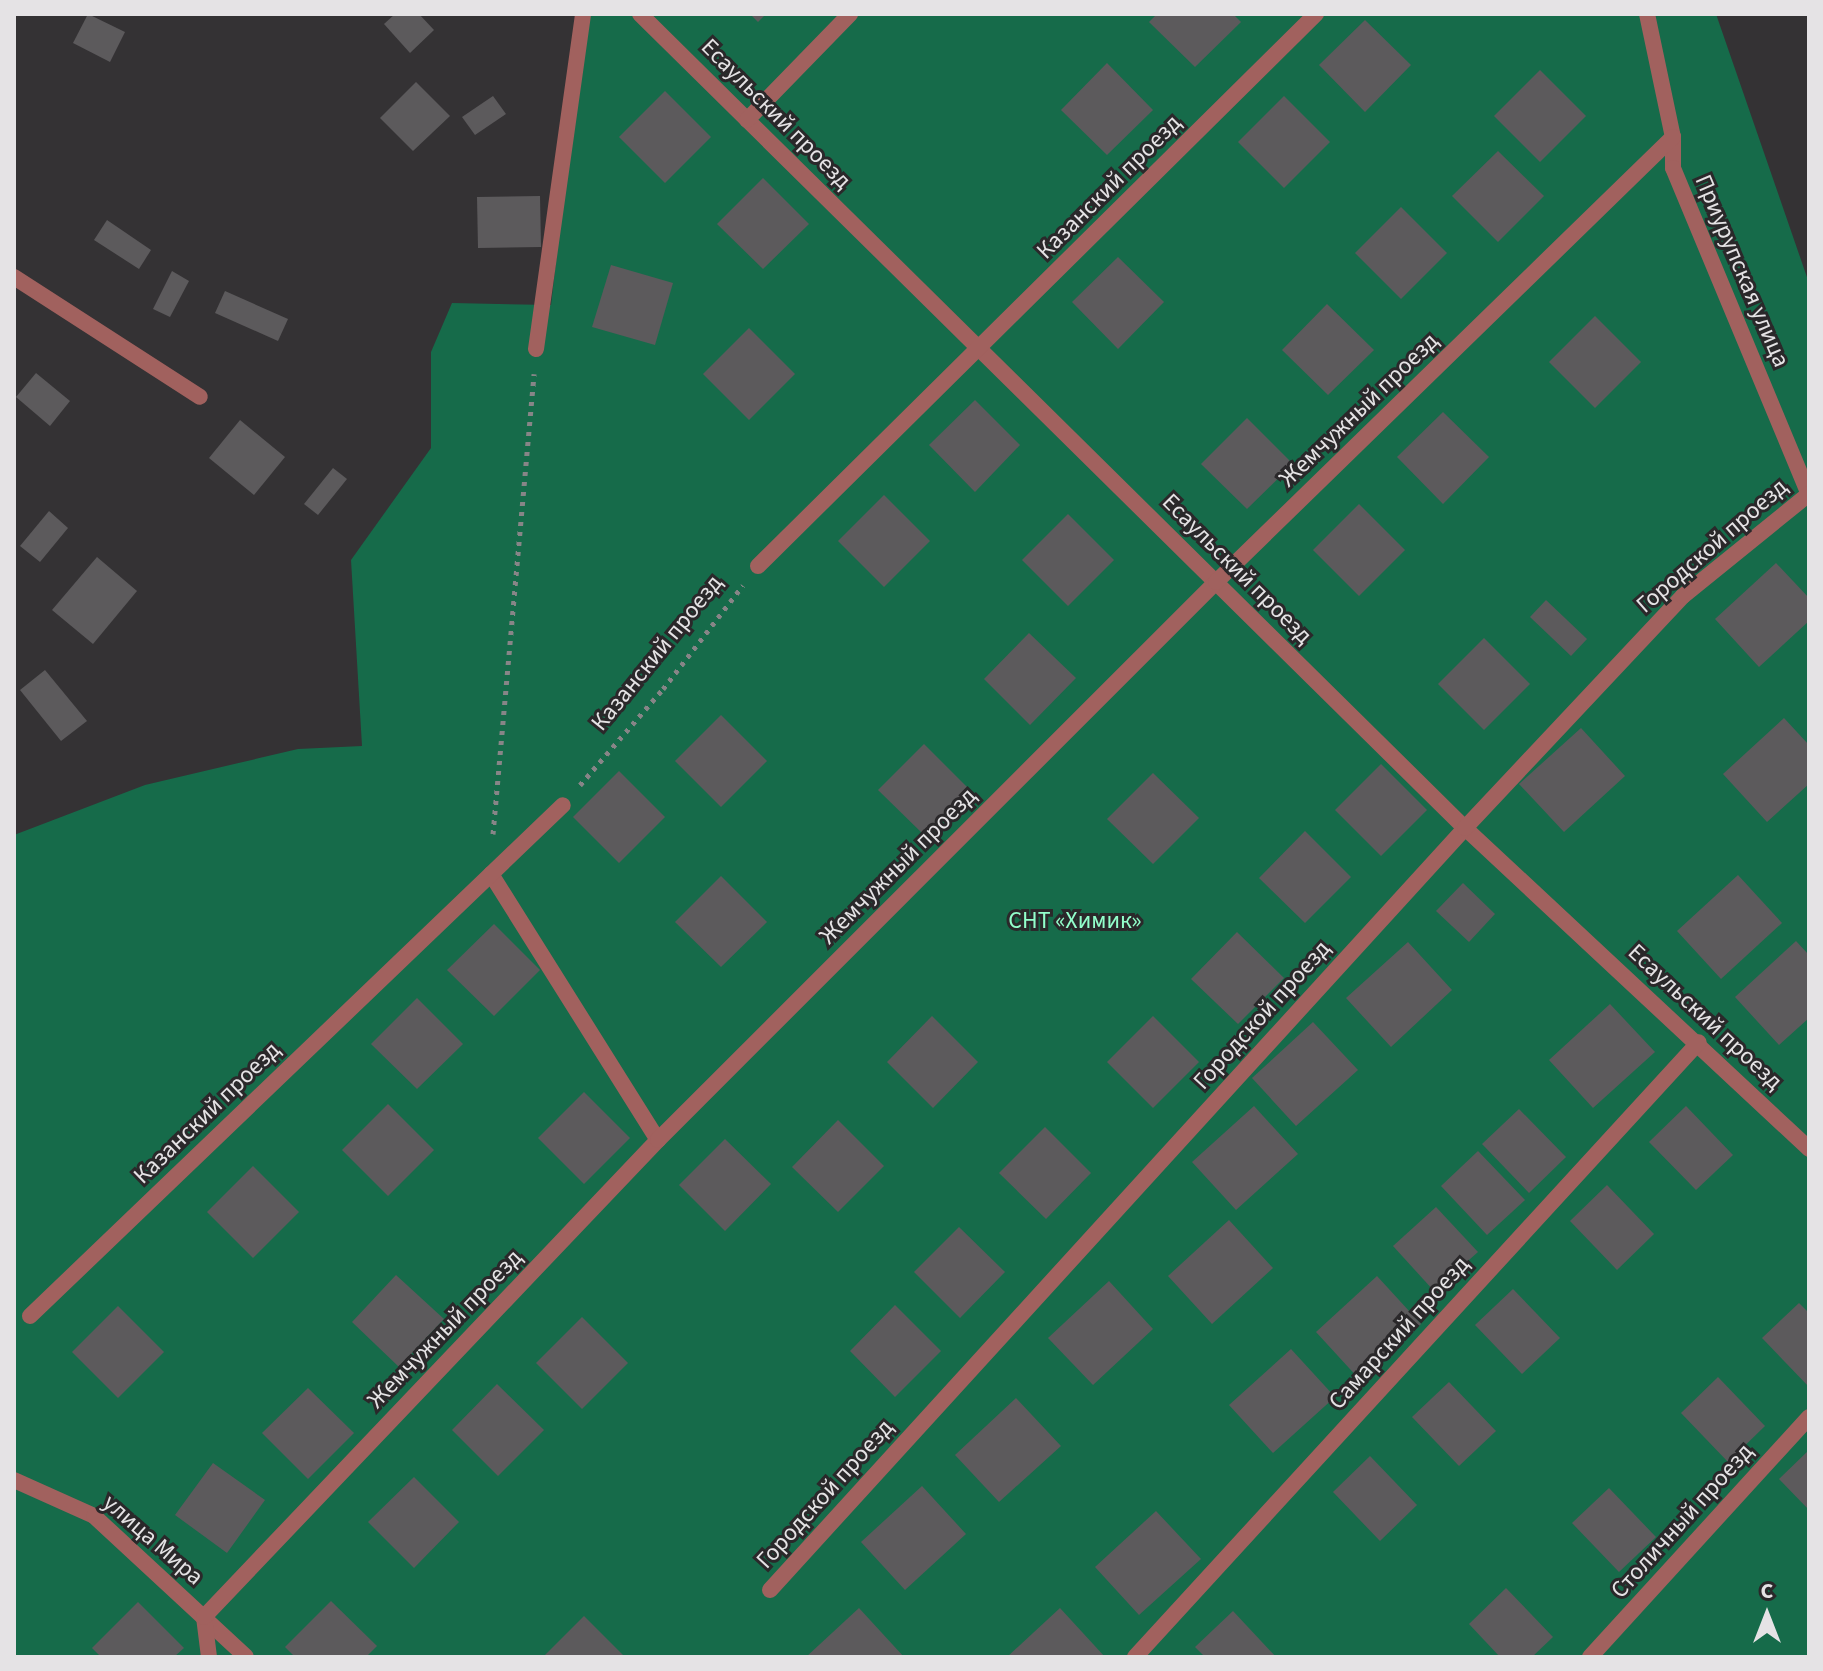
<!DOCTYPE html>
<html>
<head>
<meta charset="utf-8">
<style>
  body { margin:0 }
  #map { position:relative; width:1823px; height:1671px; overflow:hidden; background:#343234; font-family:"Source Sans 3",sans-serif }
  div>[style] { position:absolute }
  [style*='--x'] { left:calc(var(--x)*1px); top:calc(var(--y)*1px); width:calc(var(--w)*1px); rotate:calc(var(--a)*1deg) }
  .green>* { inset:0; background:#166b4a }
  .building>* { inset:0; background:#5c5a5c }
  .path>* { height:5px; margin-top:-2.5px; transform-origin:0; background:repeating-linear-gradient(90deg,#878587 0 4px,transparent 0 10px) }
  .lane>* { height:16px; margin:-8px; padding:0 8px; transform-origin:8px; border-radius:8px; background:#a1615e }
  .street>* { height:16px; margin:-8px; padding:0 8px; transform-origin:8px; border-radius:8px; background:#a1615e }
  span { translate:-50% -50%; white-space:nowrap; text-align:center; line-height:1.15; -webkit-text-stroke:6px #2a282a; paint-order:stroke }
  .street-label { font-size:24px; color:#e5e3e5 }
  .park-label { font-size:24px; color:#92ffcb }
  .frame { position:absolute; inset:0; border:16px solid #e5e3e5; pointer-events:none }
  .north { position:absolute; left:1727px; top:1575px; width:80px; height:80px; -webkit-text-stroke:6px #2a282a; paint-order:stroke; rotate:0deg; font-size:22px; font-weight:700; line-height:32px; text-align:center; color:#e5e3e5 }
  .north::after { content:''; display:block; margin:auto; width:28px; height:36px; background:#e5e3e5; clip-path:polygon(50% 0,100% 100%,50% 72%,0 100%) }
</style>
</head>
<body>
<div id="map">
  <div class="green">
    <i style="clip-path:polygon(584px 14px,1716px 14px,1809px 283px,1809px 1657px,14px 1657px,14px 835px,145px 785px,298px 749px,362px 746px,351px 560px,431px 448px,431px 352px,452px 303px,551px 305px)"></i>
  </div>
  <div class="building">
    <i style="clip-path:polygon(88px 14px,125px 32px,110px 62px,73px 43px)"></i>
    <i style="clip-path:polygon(395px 14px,419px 14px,434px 30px,410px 53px,384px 24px)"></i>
    <i style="clip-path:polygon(750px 14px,766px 14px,758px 22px)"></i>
    <i style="clip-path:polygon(1157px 14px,1233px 14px,1241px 22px,1195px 67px,1149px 22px)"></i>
    <i style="clip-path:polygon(1365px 20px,1411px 65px,1365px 112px,1319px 65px)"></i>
    <i style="clip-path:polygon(1107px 63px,1153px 110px,1107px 155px,1061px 110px)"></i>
    <i style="clip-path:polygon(1540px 70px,1586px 116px,1540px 162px,1494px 116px)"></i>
    <i style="clip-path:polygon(416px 82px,450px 116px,413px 151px,380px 118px)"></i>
    <i style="clip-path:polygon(665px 91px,711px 137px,665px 183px,619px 137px)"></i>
    <i style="clip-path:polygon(493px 96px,506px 114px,475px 135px,462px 117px)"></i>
    <i style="clip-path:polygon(1284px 96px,1330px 142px,1284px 188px,1238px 142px)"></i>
    <i style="clip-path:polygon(1498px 151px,1544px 196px,1498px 242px,1452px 196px)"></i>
    <i style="clip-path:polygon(763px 178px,809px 224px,763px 269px,717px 224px)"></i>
    <i style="clip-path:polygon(540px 196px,541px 247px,478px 248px,477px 197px)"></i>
    <i style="clip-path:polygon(1401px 207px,1447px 253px,1401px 299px,1355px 253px)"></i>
    <i style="clip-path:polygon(107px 220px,151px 250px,139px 269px,94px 240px)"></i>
    <i style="clip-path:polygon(1118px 257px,1164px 302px,1118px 349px,1072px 302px)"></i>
    <i style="clip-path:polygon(611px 265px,673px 283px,655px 345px,592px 327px)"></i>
    <i style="clip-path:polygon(172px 271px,189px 281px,170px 317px,153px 309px)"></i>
    <i style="clip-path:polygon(225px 291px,288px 319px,278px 341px,215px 313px)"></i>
    <i style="clip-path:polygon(1327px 304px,1374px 350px,1328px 395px,1282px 350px)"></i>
    <i style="clip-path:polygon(1595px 316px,1641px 362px,1595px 408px,1549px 362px)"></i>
    <i style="clip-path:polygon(749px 328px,795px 374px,749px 420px,703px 374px)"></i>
    <i style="clip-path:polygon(36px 373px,70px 401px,50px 426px,16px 397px)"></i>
    <i style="clip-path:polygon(975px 400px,1020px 445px,975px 492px,929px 445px)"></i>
    <i style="clip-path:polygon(1443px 412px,1489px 457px,1443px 504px,1397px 457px)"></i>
    <i style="clip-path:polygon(1247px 418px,1293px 464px,1247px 509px,1201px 464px)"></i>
    <i style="clip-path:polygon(240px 420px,285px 457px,254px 495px,209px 458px)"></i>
    <i style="clip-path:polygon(333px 468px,347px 479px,318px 515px,304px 504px)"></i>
    <i style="clip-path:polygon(884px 495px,930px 541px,884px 587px,838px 541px)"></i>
    <i style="clip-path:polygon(1359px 504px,1405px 550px,1359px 596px,1313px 550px)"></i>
    <i style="clip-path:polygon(49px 511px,68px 528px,40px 562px,20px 546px)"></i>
    <i style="clip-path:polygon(1068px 514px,1114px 560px,1068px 606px,1022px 560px)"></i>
    <i style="clip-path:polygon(97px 557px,137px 591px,93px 644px,52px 610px)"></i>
    <i style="clip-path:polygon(1776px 563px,1809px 598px,1809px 621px,1759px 667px,1715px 619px)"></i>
    <i style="clip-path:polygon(1546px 600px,1587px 639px,1571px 656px,1530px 617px)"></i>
    <i style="clip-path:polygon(1029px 633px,1076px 678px,1030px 725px,984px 679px)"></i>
    <i style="clip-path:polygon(1484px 638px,1530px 684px,1484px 730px,1438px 684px)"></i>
    <i style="clip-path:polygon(45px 670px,87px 721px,61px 741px,20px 690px)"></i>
    <i style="clip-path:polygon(721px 715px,767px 761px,721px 807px,675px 761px)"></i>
    <i style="clip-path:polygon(1784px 718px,1809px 745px,1809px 784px,1767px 822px,1723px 774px)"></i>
    <i style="clip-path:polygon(1581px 728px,1625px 776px,1564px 832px,1519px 784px)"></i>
    <i style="clip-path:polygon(924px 744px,970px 790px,924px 835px,878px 790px)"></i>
    <i style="clip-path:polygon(1381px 764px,1427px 810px,1381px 856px,1335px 810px)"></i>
    <i style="clip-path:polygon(619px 771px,665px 817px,619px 863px,573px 817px)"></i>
    <i style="clip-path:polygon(1153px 773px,1199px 818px,1153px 864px,1107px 819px)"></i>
    <i style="clip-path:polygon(1305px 831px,1351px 877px,1305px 923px,1259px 878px)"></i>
    <i style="clip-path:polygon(1738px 875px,1782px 923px,1721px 979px,1677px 931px)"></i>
    <i style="clip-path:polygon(721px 876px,767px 922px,721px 967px,675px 922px)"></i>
    <i style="clip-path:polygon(1463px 883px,1495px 914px,1469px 942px,1436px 911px)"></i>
    <i style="clip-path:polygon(494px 924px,540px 970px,494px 1016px,447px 970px)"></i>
    <i style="clip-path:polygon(1237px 932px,1284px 978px,1238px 1024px,1191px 979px)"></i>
    <i style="clip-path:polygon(1796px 941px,1809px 955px,1809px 1018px,1779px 1045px,1735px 997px)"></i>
    <i style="clip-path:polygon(1408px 942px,1452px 990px,1391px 1047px,1346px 998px)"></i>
    <i style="clip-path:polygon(417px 998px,463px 1044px,417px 1089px,371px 1044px)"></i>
    <i style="clip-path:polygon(1610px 1004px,1655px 1052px,1593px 1108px,1549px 1060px)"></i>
    <i style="clip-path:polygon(932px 1016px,978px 1062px,933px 1108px,887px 1062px)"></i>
    <i style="clip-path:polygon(1153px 1016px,1199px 1062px,1153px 1108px,1107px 1062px)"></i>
    <i style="clip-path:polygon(1313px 1022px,1358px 1070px,1296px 1126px,1252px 1078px)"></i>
    <i style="clip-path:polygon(584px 1092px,630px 1138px,584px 1184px,538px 1138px)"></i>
    <i style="clip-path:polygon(388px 1104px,434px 1150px,388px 1196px,342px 1150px)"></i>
    <i style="clip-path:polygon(1254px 1106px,1298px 1154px,1236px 1210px,1192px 1162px)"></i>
    <i style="clip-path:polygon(1686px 1106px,1733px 1155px,1696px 1190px,1649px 1142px)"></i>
    <i style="clip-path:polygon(1519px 1109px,1566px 1157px,1529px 1193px,1482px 1144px)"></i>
    <i style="clip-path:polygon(838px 1120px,884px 1166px,838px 1212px,792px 1167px)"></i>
    <i style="clip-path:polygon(1045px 1127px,1091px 1173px,1046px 1219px,999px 1173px)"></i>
    <i style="clip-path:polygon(725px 1139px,771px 1184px,725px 1231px,679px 1185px)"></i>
    <i style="clip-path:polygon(1478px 1151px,1525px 1200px,1487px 1235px,1441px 1186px)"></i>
    <i style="clip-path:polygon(253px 1166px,299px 1212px,253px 1258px,207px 1212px)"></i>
    <i style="clip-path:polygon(1607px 1185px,1654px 1234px,1617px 1270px,1570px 1221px)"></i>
    <i style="clip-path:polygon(1436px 1207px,1478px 1252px,1434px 1291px,1393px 1246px)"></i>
    <i style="clip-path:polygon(1229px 1220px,1273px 1268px,1212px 1324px,1168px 1276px)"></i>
    <i style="clip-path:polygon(959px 1227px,1005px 1272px,960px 1318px,914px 1272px)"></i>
    <i style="clip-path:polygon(396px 1275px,444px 1319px,399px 1367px,352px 1322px)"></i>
    <i style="clip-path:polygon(1377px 1276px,1421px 1324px,1360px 1380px,1316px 1332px)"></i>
    <i style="clip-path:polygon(1109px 1281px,1153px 1329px,1093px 1385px,1048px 1338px)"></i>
    <i style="clip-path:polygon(1513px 1289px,1560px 1338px,1522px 1374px,1475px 1325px)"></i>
    <i style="clip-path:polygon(1799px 1303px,1809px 1313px,1809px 1387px,1762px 1338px)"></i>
    <i style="clip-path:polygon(895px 1305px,941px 1351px,895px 1397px,850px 1351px)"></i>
    <i style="clip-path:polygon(118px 1306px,164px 1352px,118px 1398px,72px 1352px)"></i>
    <i style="clip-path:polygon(582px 1317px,628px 1363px,582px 1409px,536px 1363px)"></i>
    <i style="clip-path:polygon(1291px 1349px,1335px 1397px,1273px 1453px,1229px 1405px)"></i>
    <i style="clip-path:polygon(1718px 1377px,1765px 1426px,1728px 1462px,1681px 1413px)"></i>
    <i style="clip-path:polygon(1449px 1382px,1496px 1431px,1459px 1466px,1412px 1417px)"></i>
    <i style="clip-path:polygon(497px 1384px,544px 1430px,498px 1476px,452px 1430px)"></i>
    <i style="clip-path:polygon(308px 1388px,354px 1433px,308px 1479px,262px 1433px)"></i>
    <i style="clip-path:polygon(1016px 1398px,1061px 1446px,999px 1502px,955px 1455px)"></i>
    <i style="clip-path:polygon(1809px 1450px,1809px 1510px,1779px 1479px)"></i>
    <i style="clip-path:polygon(1370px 1456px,1417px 1505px,1380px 1541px,1333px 1492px)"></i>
    <i style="clip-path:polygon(213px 1463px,265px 1500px,227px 1553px,175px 1515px)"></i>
    <i style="clip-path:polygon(414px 1477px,459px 1522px,414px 1568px,368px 1522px)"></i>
    <i style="clip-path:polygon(922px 1486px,966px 1534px,905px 1590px,861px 1542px)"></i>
    <i style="clip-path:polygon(1609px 1488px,1656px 1537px,1619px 1572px,1572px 1523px)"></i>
    <i style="clip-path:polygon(1156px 1511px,1201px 1559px,1139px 1615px,1095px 1567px)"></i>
    <i style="clip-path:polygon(1506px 1588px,1553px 1637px,1532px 1657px,1500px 1657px,1469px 1624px)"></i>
    <i style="clip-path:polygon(331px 1601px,377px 1646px,366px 1657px,295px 1657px,285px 1647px)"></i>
    <i style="clip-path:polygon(138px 1602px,184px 1648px,174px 1657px,101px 1657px,92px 1648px)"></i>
    <i style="clip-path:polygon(859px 1608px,904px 1657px,806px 1657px)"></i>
    <i style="clip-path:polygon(1060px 1608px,1105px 1657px,1007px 1657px)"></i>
    <i style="clip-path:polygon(1233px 1611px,1276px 1657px,1205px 1657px,1195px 1647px)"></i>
    <i style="clip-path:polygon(584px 1616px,625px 1657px,543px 1657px)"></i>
  </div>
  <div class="path">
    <i style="--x:580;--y:785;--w:127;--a:-49.2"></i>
    <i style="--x:663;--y:689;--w:131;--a:-52.4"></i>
    <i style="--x:493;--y:834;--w:462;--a:-84.9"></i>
  </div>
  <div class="lane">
    <i style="--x:1647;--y:14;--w:126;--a:78.1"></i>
    <i style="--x:1673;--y:137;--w:31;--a:90"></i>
    <i style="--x:1673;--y:168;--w:353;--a:67.4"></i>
    <i style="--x:536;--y:349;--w:338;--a:-82"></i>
  </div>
  <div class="street">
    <i style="--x:640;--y:14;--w:1159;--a:44.62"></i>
    <i style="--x:1465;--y:828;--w:471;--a:43"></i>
    <i style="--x:747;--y:120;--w:148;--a:-45.8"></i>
    <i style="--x:14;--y:277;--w:221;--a:32.8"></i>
    <i style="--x:758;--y:566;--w:785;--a:-44.69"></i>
    <i style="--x:491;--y:874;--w:314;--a:57.9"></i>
    <i style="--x:30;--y:1316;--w:738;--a:-43.79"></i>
    <i style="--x:14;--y:1480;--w:88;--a:24.2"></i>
    <i style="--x:94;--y:1516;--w:207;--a:42.8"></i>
    <i style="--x:770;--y:1590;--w:1031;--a:-47.63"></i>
    <i style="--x:1465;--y:828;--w:318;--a:-46.8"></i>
    <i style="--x:1683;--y:596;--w:162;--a:-39"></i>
    <i style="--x:209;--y:1657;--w:40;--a:-97.1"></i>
    <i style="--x:204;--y:1617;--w:659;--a:-46.42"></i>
    <i style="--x:658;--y:1140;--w:789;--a:-45"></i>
    <i style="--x:1216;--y:582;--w:638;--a:-44.24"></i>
    <i style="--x:1135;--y:1657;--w:834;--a:-47.48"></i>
    <i style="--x:1590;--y:1657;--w:325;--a:-47.6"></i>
  </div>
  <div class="street-label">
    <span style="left:776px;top:114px;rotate:45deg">Есаульский проезд</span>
    <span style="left:1109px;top:187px;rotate:-45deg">Казанский проезд</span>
    <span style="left:1742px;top:271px;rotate:67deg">Приурупская улица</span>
    <span style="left:1359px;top:410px;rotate:-44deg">Жемчужный проезд</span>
    <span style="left:1712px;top:546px;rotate:-41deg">Городской проезд</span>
    <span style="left:1237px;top:569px;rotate:45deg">Есаульский проезд</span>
    <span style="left:657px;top:653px;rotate:-51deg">Казанский проезд</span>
    <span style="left:898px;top:866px;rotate:-45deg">Жемчужный проезд</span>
    <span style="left:1262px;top:1015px;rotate:-48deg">Городской проезд</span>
    <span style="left:1705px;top:1017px;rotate:43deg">Есаульский проезд</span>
    <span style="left:207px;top:1113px;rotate:-44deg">Казанский проезд</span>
    <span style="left:445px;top:1329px;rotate:-46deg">Жемчужный проезд</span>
    <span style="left:1399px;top:1333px;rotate:-48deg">Самарский проезд</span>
    <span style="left:825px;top:1494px;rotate:-48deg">Городской проезд</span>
    <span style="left:1682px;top:1521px;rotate:-48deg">Столичный проезд</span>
    <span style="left:153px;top:1540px;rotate:41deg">улица Мира</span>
  </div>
  <div class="park-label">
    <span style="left:1075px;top:921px">СНТ «Химик»</span>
  </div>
  <div class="frame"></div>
  <div class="north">С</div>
</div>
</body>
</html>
